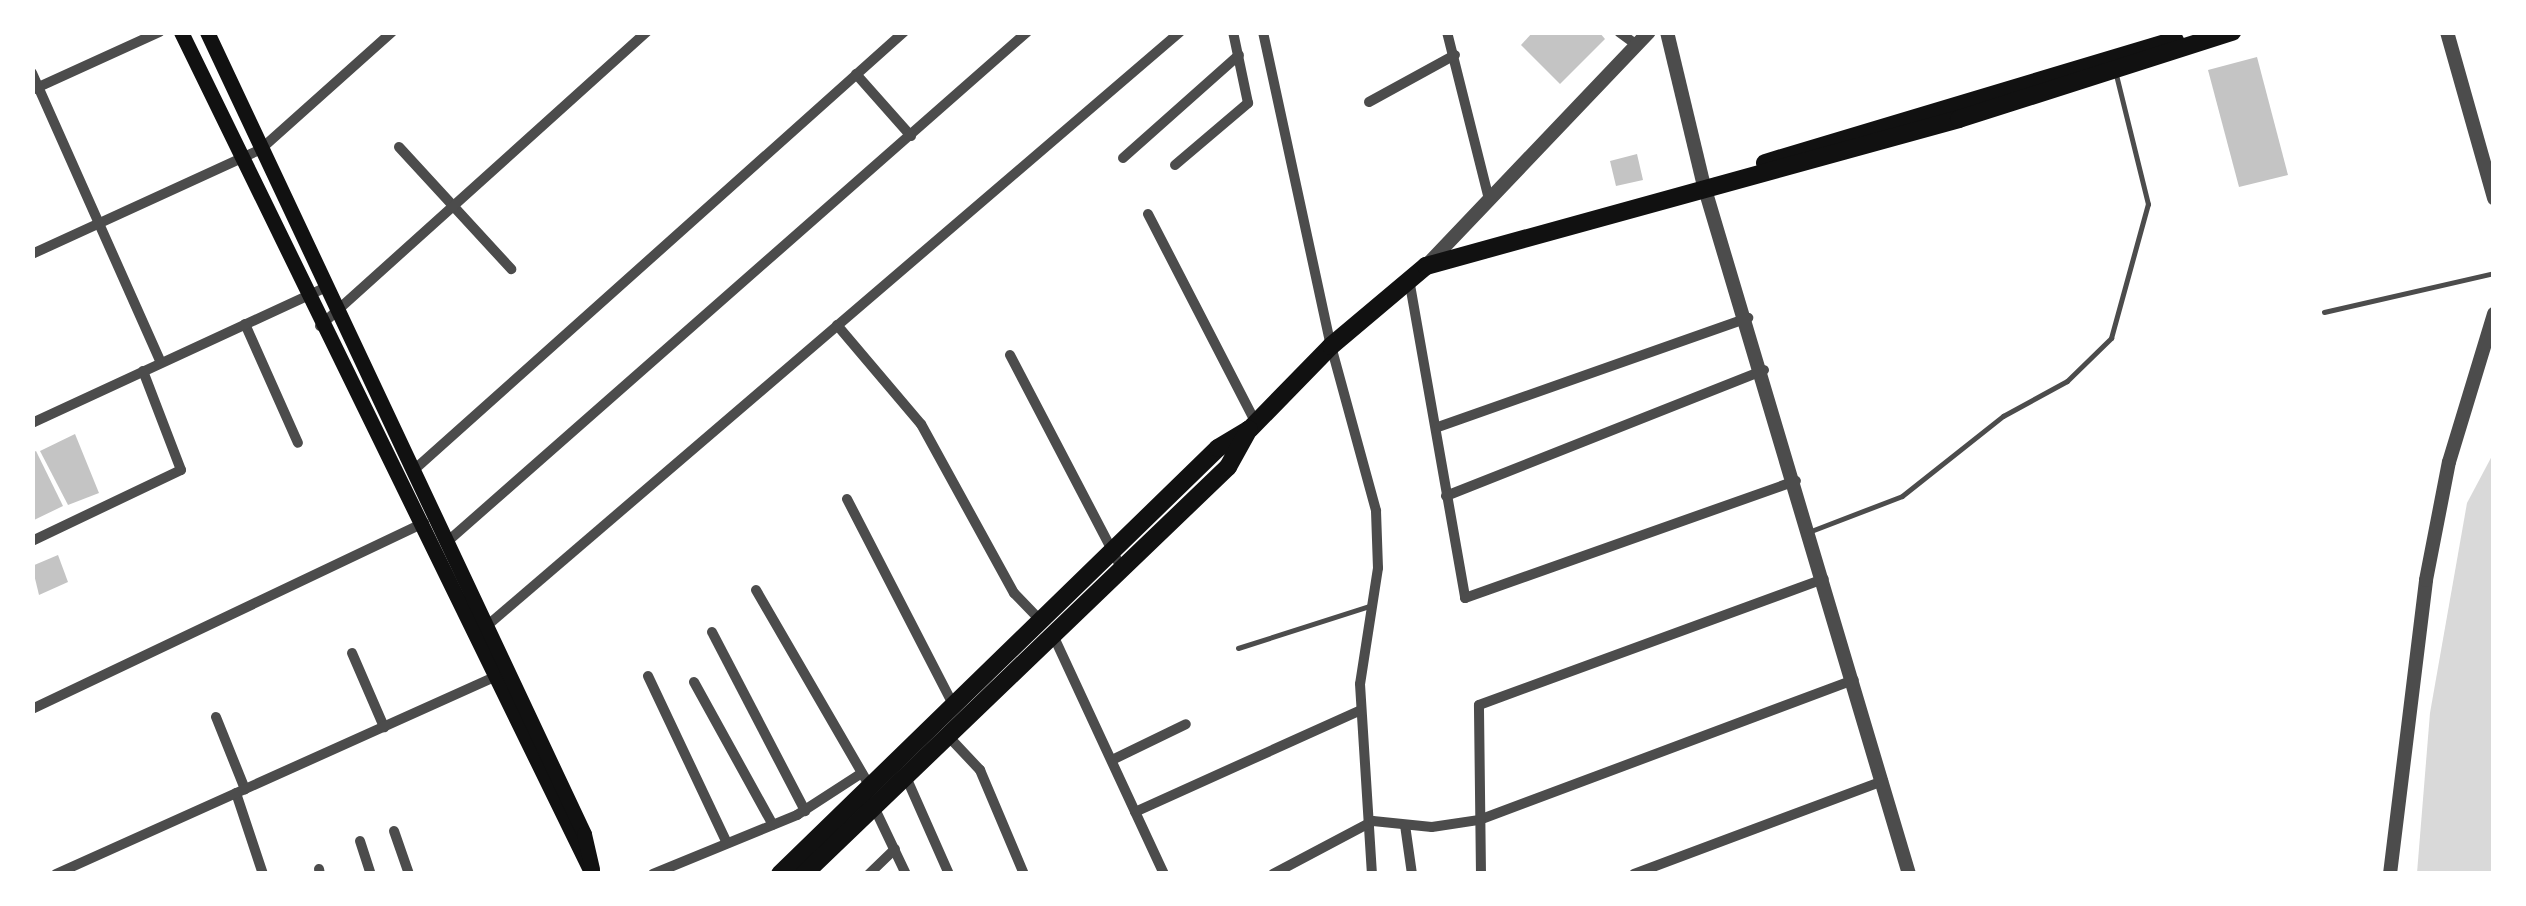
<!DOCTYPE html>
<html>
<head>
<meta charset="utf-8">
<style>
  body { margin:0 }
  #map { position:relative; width:2526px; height:906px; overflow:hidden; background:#fff; font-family:Barlow,sans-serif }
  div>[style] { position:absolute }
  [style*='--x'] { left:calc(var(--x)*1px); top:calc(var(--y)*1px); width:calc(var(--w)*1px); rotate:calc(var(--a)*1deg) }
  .water>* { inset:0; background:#d9d9d9 }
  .building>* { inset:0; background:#c4c4c4 }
  .service>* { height:5px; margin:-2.5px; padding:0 2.5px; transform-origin:2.5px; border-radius:2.5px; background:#4c4c4c }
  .minor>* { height:10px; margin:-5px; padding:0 5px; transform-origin:5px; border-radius:5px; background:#4c4c4c }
  .tertiary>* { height:14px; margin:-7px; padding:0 7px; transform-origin:7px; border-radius:7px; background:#4c4c4c }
  .secondary>* { height:15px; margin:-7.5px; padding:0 7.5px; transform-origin:7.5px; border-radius:7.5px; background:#111 }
  .trunk>* { height:18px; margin:-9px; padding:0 9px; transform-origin:9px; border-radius:9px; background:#111 }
  span { translate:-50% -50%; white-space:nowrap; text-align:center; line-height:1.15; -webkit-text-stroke:8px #fff; paint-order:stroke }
  .frame { position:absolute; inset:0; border:35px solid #fff; pointer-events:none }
</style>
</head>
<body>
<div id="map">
  <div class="water">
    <i style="clip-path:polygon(2493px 454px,2493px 873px,2417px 873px,2430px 713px,2467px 503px)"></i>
  </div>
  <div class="building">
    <i style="clip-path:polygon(1533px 32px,1599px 32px,1605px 39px,1560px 84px,1521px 45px)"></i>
    <i style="clip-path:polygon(2257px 57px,2288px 175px,2239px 187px,2208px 70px)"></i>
    <i style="clip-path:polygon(1637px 154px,1643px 180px,1616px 186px,1610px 161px)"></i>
    <i style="clip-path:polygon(75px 434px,99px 493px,68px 505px,40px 451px)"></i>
    <i style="clip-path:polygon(36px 451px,63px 506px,32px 521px,32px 453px)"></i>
    <i style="clip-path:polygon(58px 555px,68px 582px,39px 595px,32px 566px)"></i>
  </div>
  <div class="service">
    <i style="--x:2324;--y:312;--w:174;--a:-12.9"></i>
    <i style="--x:1811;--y:531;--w:97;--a:-21"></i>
    <i style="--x:1902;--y:496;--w:129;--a:-38.4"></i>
    <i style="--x:2003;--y:416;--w:73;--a:-28.7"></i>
    <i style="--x:2067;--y:381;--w:62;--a:-44.3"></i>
    <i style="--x:2111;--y:338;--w:139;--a:-74.6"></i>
    <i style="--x:2148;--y:204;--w:133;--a:-103.9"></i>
    <i style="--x:1238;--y:648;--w:139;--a:-17.7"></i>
  </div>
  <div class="minor">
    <i style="--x:1263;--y:32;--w:321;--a:77.8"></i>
    <i style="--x:1331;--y:346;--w:171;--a:74.7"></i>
    <i style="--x:1376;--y:511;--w:57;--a:88"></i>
    <i style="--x:1378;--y:568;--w:117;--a:98.8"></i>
    <i style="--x:1360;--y:684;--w:190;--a:86.4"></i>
    <i style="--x:1447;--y:32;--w:172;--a:75.9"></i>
    <i style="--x:1619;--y:32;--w:22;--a:36"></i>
    <i style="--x:32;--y:73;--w:317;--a:66"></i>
    <i style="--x:856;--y:74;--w:83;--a:48.4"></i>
    <i style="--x:32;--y:90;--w:140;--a:-24.5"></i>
    <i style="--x:1369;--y:102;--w:98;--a:-28.7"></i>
    <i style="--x:399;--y:147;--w:166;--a:47.4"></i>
    <i style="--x:1123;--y:158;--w:155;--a:-41.6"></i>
    <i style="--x:1175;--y:165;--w:96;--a:-40.3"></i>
    <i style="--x:1248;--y:103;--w:73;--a:-101.9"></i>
    <i style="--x:1148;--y:214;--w:235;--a:62.7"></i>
    <i style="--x:32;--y:254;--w:252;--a:-24.6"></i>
    <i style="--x:261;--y:149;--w:176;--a:-41.8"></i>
    <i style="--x:1409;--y:279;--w:324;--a:80"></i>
    <i style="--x:1465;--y:598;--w:351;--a:-19.5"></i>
    <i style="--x:245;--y:324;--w:130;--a:66"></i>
    <i style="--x:837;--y:325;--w:130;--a:49.7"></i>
    <i style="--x:921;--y:424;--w:193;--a:61.2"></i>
    <i style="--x:1014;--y:593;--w:37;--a:46"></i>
    <i style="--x:320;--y:326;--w:440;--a:-42"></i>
    <i style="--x:1010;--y:355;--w:242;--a:62.4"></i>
    <i style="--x:32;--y:423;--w:325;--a:-24.8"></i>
    <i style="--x:1438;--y:427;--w:329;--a:-19.4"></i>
    <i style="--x:415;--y:469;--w:656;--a:-41.79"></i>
    <i style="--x:1446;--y:496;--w:342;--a:-21.6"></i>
    <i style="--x:847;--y:499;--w:231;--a:62.7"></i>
    <i style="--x:32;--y:541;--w:165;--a:-25.5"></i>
    <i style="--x:181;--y:470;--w:106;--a:-111"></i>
    <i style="--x:448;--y:541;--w:771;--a:-41.32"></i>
    <i style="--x:756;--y:590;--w:229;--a:59.9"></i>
    <i style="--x:482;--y:630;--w:919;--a:-40.59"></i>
    <i style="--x:712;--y:632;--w:202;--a:62.5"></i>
    <i style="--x:1053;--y:635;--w:264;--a:65.1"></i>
    <i style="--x:352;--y:653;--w:81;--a:66.6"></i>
    <i style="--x:648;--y:676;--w:185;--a:64.7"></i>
    <i style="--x:694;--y:682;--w:163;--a:61.1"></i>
    <i style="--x:32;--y:709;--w:434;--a:-25.4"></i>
    <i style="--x:216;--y:717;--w:78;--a:68.1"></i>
    <i style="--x:948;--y:736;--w:47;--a:46.7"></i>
    <i style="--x:980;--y:770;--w:113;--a:67.1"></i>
    <i style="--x:1112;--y:760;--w:82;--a:-25.9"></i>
    <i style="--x:906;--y:777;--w:106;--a:66.1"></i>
    <i style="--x:236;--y:793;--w:85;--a:71.6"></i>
    <i style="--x:874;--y:807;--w:74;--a:64.5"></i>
    <i style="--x:1135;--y:812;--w:248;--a:-24.3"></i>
    <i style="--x:1405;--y:825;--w:49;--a:81.9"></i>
    <i style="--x:394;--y:831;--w:46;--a:70.8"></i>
    <i style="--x:360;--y:841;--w:35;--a:72"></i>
    <i style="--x:319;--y:869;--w:5;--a:79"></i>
    <i style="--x:56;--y:874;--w:480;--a:-24.2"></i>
    <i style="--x:653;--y:874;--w:156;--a:-22.3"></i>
    <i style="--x:797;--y:815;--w:77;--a:-32.9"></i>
    <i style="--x:869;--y:874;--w:36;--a:-44"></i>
    <i style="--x:1273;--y:874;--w:113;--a:-27.9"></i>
    <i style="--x:1373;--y:821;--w:59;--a:5.8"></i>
    <i style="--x:1432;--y:827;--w:48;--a:-8.5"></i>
    <i style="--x:1479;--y:820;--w:400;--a:-20.5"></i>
    <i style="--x:1481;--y:874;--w:169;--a:-90.7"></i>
    <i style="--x:1479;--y:705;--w:367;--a:-20.1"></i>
    <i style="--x:1634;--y:874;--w:266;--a:-20.5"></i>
  </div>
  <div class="tertiary">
    <i style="--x:1667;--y:32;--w:158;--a:76.5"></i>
    <i style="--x:1704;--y:186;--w:718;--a:73.41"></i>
    <i style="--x:2447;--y:32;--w:173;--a:74.2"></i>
    <i style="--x:1426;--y:266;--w:323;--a:-46.4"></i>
    <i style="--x:2390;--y:874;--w:296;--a:-83"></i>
    <i style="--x:2426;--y:580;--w:120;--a:-79"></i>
    <i style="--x:2449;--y:462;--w:155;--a:-73.1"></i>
  </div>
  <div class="secondary">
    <i style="--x:181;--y:32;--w:937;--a:63.98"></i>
    <i style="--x:207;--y:32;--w:886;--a:64.82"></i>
    <i style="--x:584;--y:834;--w:36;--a:77"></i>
  </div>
  <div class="trunk">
    <i style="--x:1765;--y:163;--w:428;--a:-16.7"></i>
    <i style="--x:780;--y:874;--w:611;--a:-44.2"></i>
    <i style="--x:1218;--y:448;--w:37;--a:-31"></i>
    <i style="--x:1250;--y:429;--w:116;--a:-45.7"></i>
    <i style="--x:1331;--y:346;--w:124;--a:-40.1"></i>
    <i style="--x:1426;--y:266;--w:553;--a:-15.42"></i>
    <i style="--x:1959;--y:119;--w:287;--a:-17.7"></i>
    <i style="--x:804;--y:874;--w:588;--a:-43.83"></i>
    <i style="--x:1228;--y:467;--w:43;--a:-61.1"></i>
  </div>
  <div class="frame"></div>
</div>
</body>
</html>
